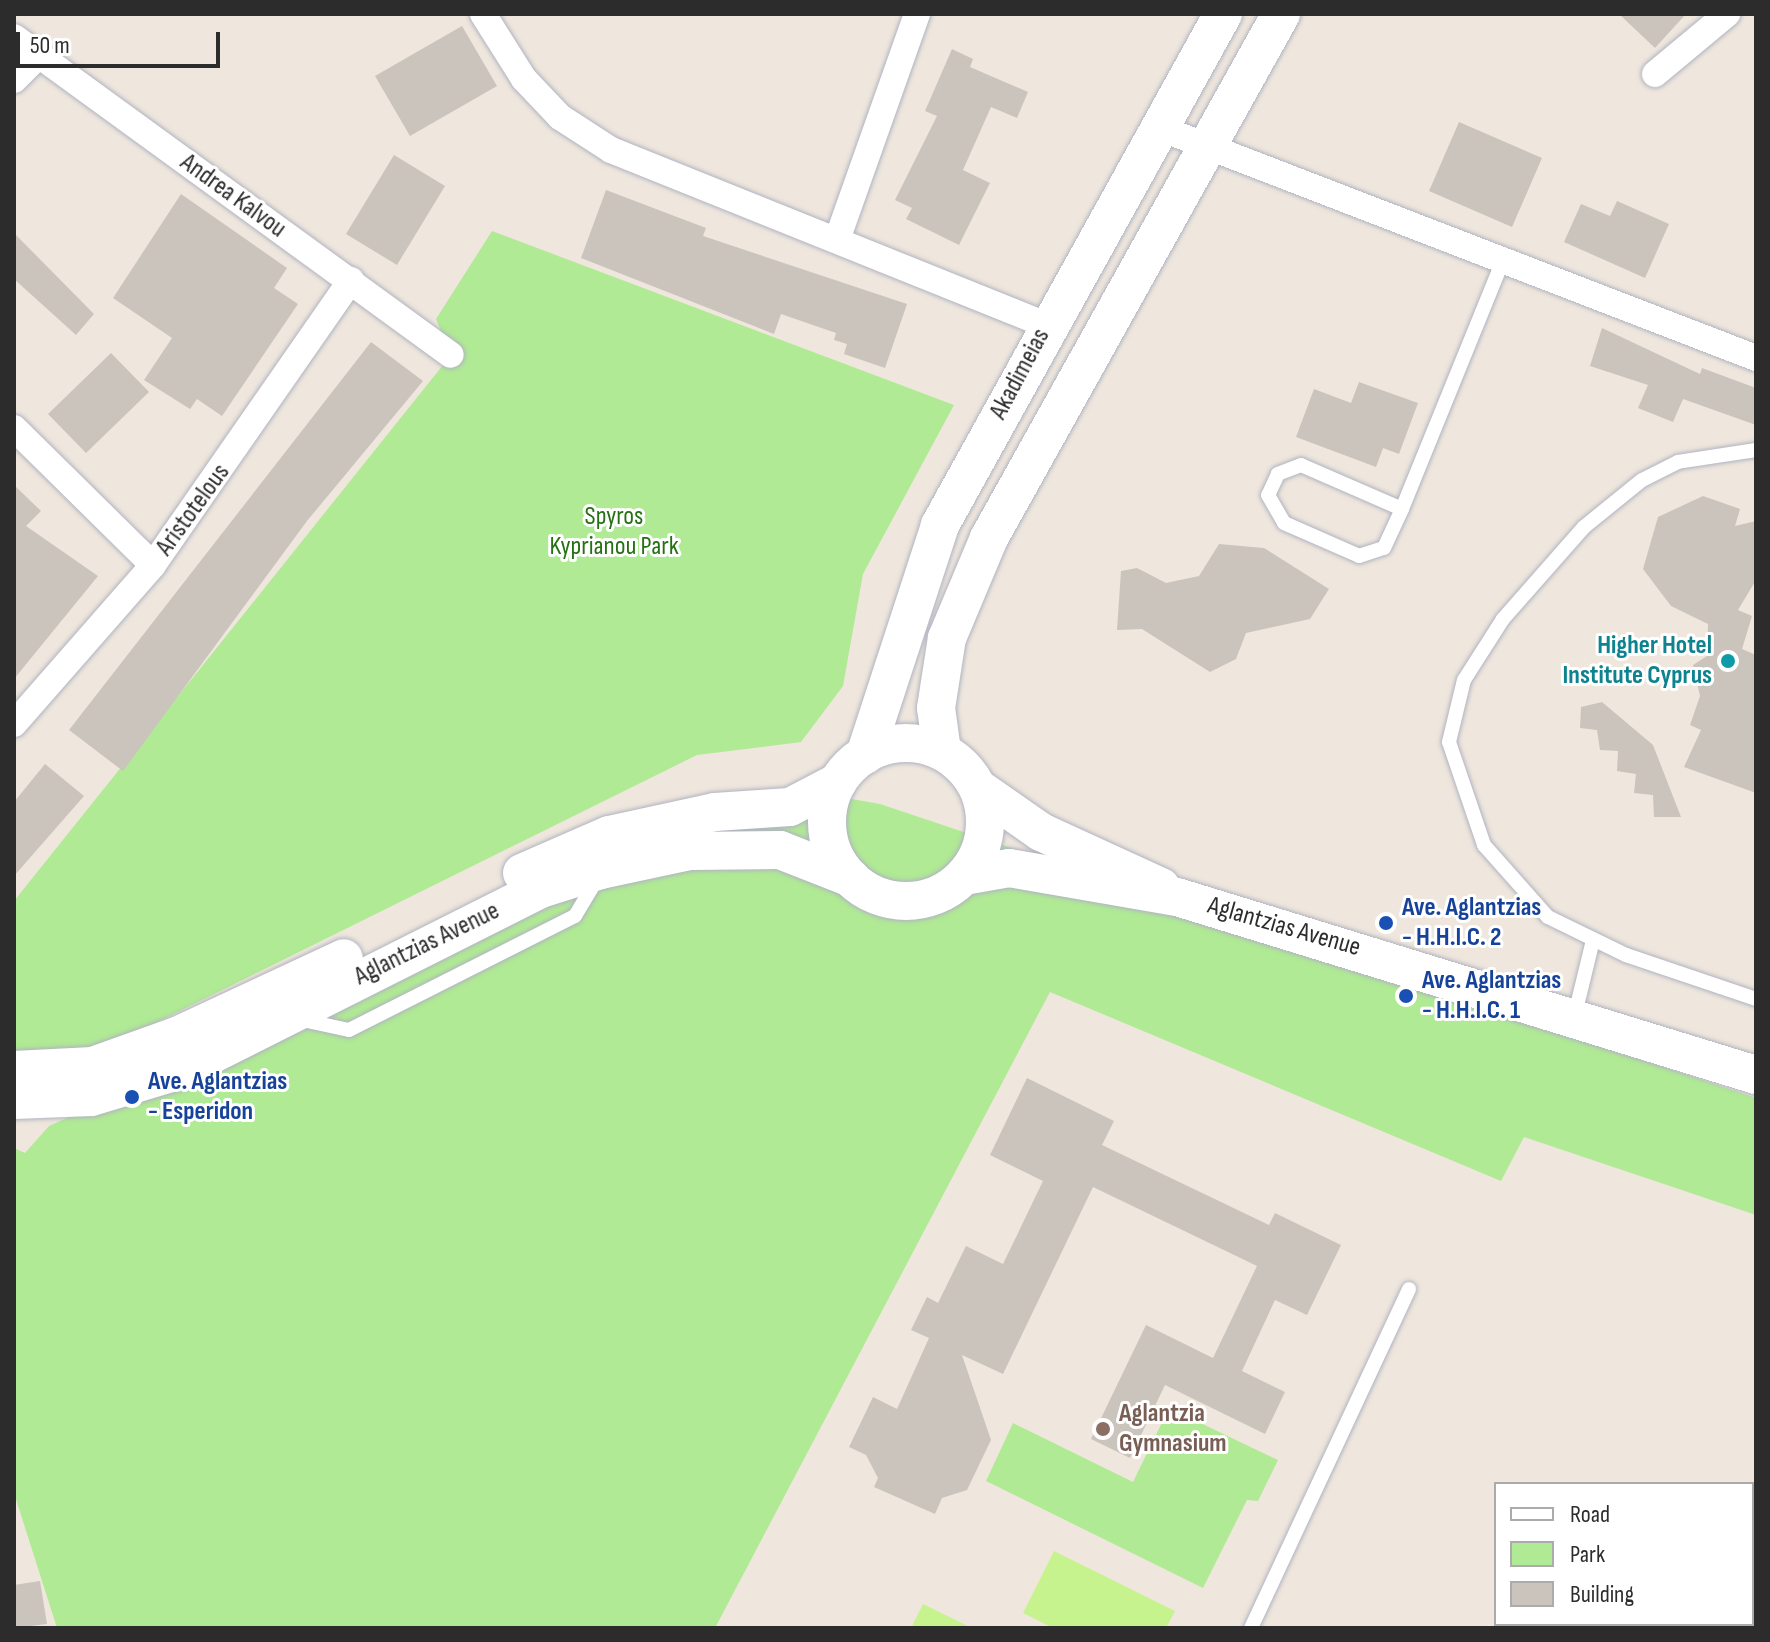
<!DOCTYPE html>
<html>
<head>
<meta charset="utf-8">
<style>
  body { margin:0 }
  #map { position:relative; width:1770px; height:1642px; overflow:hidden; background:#efe7dd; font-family:"Sofia Sans Condensed",sans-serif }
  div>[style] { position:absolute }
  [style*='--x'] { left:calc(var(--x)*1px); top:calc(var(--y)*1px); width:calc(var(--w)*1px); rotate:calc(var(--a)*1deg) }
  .green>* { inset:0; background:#b0ea94 }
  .pitch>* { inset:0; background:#c7f38f }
  .building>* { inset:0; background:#cac4bc }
  .roads { filter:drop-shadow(0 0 2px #b1b3c1) drop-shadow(0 0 2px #b1b3c1) }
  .service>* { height:14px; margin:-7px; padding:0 7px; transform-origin:7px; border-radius:7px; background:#fff }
  .minor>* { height:26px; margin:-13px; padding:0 13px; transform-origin:13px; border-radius:13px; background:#fff }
  .secondary>* { height:38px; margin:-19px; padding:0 19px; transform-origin:19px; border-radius:19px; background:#fff }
  .secondary>.ring { margin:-19px; padding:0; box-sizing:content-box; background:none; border:38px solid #fff; border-radius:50% }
  .dots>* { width:22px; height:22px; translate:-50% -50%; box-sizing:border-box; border:4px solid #fff; border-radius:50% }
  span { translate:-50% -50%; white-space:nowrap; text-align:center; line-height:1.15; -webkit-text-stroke:6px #fff; paint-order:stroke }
  .street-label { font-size:26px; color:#2c2c2c }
  .park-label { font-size:26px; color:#257113 }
  .culture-label { font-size:26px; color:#0d838f; font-weight:700 }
  .right { translate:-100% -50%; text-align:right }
  .transit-label { font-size:26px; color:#164399; font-weight:700 }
  .left { translate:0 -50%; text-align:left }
  .education-label { font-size:26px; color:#785e54; font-weight:700 }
  .frame { position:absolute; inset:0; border:16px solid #2c2c2c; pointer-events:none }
  .legend { position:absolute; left:1494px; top:1482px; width:260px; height:144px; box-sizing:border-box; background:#fff; border:2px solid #ababab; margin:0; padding:10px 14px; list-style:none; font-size:24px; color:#2c2c2c }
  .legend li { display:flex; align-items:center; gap:16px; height:40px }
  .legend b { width:40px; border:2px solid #ababab }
  .scale { position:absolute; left:16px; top:32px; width:204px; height:36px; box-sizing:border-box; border:4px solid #2c2c2c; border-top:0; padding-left:10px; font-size:24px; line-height:28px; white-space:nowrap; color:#2c2c2c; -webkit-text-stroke:6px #fff; paint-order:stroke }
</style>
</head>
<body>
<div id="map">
  <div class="green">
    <i style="clip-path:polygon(492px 231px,954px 405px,863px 574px,843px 686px,801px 742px,697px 755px,97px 1052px,14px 1057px,14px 901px,451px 355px,436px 319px)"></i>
    <i style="clip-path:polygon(795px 789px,880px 804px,1756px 1098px,1756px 1215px,1524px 1137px,1501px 1181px,1050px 992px,715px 1628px,57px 1628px,14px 1493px,14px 1148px,25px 1153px,49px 1126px)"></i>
    <i style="clip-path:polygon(1169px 1408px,1278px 1460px,1258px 1501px,1247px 1500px,1203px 1588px,986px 1481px,1013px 1423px,1133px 1482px)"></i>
  </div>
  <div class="pitch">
    <i style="clip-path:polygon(1054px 1551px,1175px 1611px,1166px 1628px,1053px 1628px,1023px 1613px)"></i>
    <i style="clip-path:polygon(923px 1604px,972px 1628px,911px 1628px)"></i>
  </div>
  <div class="building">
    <i style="clip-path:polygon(1619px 14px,1686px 14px,1655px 48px)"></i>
    <i style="clip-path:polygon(462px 26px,497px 86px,410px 136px,375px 76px)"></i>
    <i style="clip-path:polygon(952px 49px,973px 59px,970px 67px,1028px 92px,1017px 118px,991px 107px,963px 170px,990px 183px,959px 245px,906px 219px,912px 208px,895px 200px,937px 116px,925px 111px)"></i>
    <i style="clip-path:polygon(1459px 122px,1542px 158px,1512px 227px,1429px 191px)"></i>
    <i style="clip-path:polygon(394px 155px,445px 186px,397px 265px,346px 234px)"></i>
    <i style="clip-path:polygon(606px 190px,706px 228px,703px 236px,907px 304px,885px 368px,844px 354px,847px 344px,834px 340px,836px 333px,781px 314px,774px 334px,581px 258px)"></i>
    <i style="clip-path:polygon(181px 194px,287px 268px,274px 288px,298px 304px,222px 416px,197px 399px,190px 409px,144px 380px,172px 338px,113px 298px)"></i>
    <i style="clip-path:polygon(1617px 201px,1669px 224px,1645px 278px,1564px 242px,1581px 204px,1610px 216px)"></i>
    <i style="clip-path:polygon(14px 233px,94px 314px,76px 335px,14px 279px)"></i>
    <i style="clip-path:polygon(1602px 328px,1700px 374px,1702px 368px,1756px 388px,1756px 425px,1683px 399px,1673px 422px,1638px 408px,1648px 385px,1590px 366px)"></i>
    <i style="clip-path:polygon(371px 342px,423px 381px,307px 521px,123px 771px,69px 730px)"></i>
    <i style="clip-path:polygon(111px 353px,149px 392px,86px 453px,48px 414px)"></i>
    <i style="clip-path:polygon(1359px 382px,1418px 403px,1399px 454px,1383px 448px,1376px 467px,1296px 437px,1314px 389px,1351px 403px)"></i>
    <i style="clip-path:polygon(14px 485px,41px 511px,26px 526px,98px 576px,14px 679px)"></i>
    <i style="clip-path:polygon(1703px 496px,1740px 509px,1735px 526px,1756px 521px,1756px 580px,1738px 610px,1752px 616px,1742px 649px,1756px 655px,1756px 793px,1684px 767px,1701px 730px,1690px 725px,1700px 696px,1693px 665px,1707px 656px,1708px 624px,1671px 606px,1643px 569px,1658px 517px)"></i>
    <i style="clip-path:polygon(1219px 544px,1264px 548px,1329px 589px,1310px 619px,1246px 633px,1236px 659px,1210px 672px,1142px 629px,1117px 630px,1121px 571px,1137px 568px,1166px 583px,1199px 576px)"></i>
    <i style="clip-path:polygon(1602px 702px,1653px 745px,1681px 817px,1654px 817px,1653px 795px,1634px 793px,1636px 774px,1617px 771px,1618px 751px,1600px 750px,1597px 730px,1580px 728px,1581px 707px)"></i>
    <i style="clip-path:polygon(45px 764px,84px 796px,14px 876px,14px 802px)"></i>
    <i style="clip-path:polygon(1027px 1078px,1114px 1121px,1102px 1145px,1269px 1225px,1275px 1213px,1341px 1245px,1307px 1315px,1275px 1300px,1242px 1371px,1285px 1392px,1265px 1434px,1165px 1385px,1130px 1458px,1091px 1439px,1146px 1325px,1213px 1358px,1257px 1266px,1093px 1187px,1003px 1374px,962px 1355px,991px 1440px,967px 1490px,942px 1498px,935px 1514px,874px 1487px,878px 1478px,866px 1455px,849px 1447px,873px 1397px,897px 1409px,929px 1338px,911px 1330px,927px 1297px,938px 1303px,966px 1246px,1003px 1264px,1043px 1181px,990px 1155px)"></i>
    <i style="clip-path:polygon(40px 1581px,47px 1624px,14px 1628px,14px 1585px)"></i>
  </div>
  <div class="roads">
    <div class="service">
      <i style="--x:1756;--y:450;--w:79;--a:171.3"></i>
      <i style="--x:1678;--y:462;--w:40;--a:153.4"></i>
      <i style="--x:1642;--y:480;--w:75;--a:141"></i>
      <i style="--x:1584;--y:527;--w:123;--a:131.4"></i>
      <i style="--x:1503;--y:619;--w:72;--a:122.6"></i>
      <i style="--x:1464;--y:680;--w:64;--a:103.6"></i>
      <i style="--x:1449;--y:742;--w:109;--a:71.2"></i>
      <i style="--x:1484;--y:845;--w:96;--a:48.4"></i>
      <i style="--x:1548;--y:917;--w:87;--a:26"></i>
      <i style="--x:1626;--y:955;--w:137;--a:18.7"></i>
      <i style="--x:1402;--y:509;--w:110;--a:-156.5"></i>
      <i style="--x:1301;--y:465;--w:25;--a:159"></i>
      <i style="--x:1278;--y:474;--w:23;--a:115"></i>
      <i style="--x:1268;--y:495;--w:32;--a:60"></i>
      <i style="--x:1284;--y:523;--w:82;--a:23.7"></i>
      <i style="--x:1359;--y:556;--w:26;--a:-18"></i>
      <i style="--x:1384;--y:548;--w:43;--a:-65.2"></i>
      <i style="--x:1402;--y:509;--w:263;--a:-67.9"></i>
      <i style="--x:1575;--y:1014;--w:76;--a:-76.3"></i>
      <i style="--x:298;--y:1019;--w:52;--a:12.2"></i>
      <i style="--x:349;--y:1030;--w:253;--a:-26.8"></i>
      <i style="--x:575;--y:916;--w:49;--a:-59.2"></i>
      <i style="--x:1251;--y:1628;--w:374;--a:-65"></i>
    </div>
    <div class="minor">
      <i style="--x:483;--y:14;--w:77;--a:57.8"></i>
      <i style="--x:524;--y:79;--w:52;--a:46.5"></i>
      <i style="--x:560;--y:117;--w:61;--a:32.9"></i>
      <i style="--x:611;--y:150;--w:469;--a:21.9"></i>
      <i style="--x:14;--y:37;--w:540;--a:36.04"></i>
      <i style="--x:1655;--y:74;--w:94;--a:-39.8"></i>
      <i style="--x:14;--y:80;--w:34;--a:-45"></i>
      <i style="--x:1160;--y:128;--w:639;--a:21.1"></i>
      <i style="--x:837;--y:240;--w:240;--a:-70.5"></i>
      <i style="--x:14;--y:428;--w:195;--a:44.6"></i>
      <i style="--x:14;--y:724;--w:211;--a:-48.8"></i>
      <i style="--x:153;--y:565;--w:347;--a:-55.2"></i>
    </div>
    <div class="secondary">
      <i class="ring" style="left:827px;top:743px;width:120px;height:120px"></i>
      <i style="--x:942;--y:751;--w:43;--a:-97.9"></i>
      <i style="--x:936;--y:708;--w:71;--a:-81.1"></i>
      <i style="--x:947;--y:638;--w:108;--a:-67.2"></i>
      <i style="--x:989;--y:538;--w:600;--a:-60.87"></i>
      <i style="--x:865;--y:755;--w:242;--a:-71.9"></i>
      <i style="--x:940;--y:525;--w:584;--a:-61.02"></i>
      <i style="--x:978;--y:788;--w:77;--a:34.9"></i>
      <i style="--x:1041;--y:832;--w:132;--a:24.6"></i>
      <i style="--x:522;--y:873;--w:95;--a:-23.6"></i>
      <i style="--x:609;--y:835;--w:108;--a:-12.2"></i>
      <i style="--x:715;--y:812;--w:75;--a:-3.8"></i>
      <i style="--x:790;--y:807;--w:54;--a:-27.5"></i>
      <i style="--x:964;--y:876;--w:46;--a:-10.1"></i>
      <i style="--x:1009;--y:868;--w:170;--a:9.8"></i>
      <i style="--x:1177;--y:897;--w:606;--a:17.09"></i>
      <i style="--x:14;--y:1070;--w:79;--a:-2.9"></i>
      <i style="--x:93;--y:1066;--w:89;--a:-19.7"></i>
      <i style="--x:177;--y:1036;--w:184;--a:-25"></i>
      <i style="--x:14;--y:1100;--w:77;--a:-2.2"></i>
      <i style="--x:91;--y:1097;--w:94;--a:-16.7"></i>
      <i style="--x:181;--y:1070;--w:403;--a:-26.7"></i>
      <i style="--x:541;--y:889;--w:63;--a:-17.6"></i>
      <i style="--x:601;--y:870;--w:91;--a:-12.1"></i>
      <i style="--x:690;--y:851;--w:90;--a:-0.6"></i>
      <i style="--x:780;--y:850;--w:76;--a:21.5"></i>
    </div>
  </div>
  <div class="dots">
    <i style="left:1728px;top:661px;background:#0f9aa8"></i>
    <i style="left:1386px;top:923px;background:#1a4fb4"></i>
    <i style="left:1406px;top:996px;background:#1a4fb4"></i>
    <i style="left:132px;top:1097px;background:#1a4fb4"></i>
    <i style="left:1103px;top:1429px;background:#8d6e63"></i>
  </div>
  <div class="street-label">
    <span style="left:233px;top:196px;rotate:36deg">Andrea Kalvou</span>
    <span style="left:1020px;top:374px;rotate:-62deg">Akadimeias</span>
    <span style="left:193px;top:510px;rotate:-54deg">Aristotelous</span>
    <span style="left:1284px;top:927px;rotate:16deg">Aglantzias Avenue</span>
    <span style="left:427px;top:944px;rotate:-26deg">Aglantzias Avenue</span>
  </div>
  <div class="park-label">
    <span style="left:614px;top:532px">Spyros<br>Kyprianou Park</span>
  </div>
  <div class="culture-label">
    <span class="right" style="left:1712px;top:661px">Higher Hotel<br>Institute Cyprus</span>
  </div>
  <div class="transit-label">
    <span class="left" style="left:1402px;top:923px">Ave. Aglantzias<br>- H.H.I.C. 2</span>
    <span class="left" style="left:1422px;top:996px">Ave. Aglantzias<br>- H.H.I.C. 1</span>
    <span class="left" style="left:148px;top:1097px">Ave. Aglantzias<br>- Esperidon</span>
  </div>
  <div class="education-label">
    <span class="left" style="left:1119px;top:1429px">Aglantzia<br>Gymnasium</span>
  </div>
  <div class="frame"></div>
  <ul class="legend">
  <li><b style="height:10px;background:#fff"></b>Road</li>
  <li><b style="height:22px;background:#b0ea94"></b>Park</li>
  <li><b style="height:22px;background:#cac4bc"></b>Building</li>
  </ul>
  <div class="scale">50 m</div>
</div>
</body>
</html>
